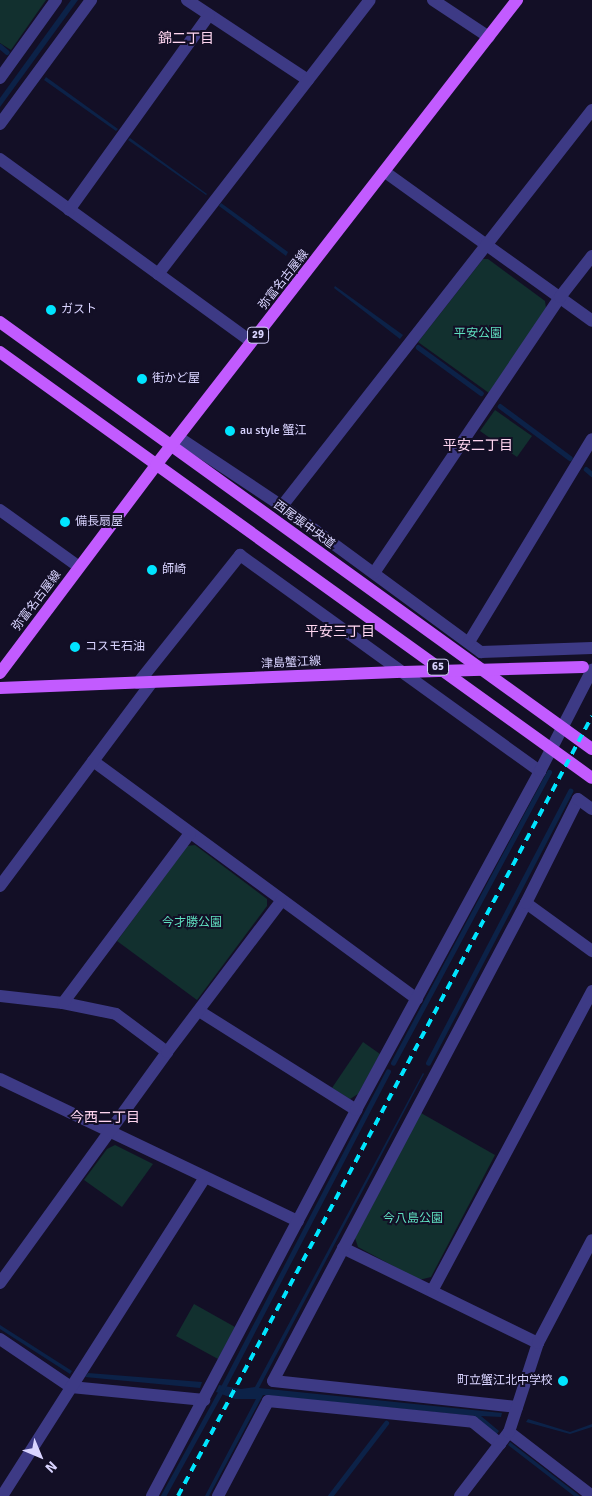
<!DOCTYPE html>
<html>
<head>
<meta charset="utf-8">
<style>
  body { margin:0 }
  #map { position:relative; width:592px; height:1496px; overflow:hidden; background:#130f26; font-family:Signika,"Noto Sans JP",sans-serif }
  div>[style] { position:absolute }
  [style*='--x'] { left:calc(var(--x)*1px); top:calc(var(--y)*1px); width:calc(var(--w)*1px); rotate:calc(var(--a)*1deg) }
  .green>* { inset:0; background:#12302f }
  .water>* { inset:0; background:#0c2248 }
  .stream>* { height:4.5px; margin:-2.25px; padding:0 2.25px; transform-origin:2.25px; border-radius:2.25px; background:#0c2248 }
  .minor>* { height:12px; margin:-6px; padding:0 6px; transform-origin:6px; border-radius:6px; background:#3d3a85 }
  .major>* { height:12px; margin:-6px; padding:0 6px; transform-origin:6px; border-radius:6px; background:#c25bff }
  .rail>* { height:4px; margin-top:-2px; transform-origin:0; background:repeating-linear-gradient(90deg,#00e5ff 0 8px,transparent 0 14px) }
  .dots>* { width:14px; height:14px; translate:-50% -50%; box-sizing:border-box; border:2px solid #130f26; border-radius:50% }
  span { translate:-50% -50%; white-space:nowrap; text-align:center; line-height:1.15; -webkit-text-stroke:4px #130f26; paint-order:stroke }
  .shield-label span { padding:1px 4px; background:#130f26; border:1px solid; border-radius:4px; -webkit-text-stroke-width:0 }
  .shield-label { font-size:11px; color:#d9d4ff; font-weight:700 }
  .street-label { font-size:12px; color:#d9d4ff }
  .poi-label { font-size:12px; color:#d9d4ff }
  .left { translate:0 -50%; text-align:left }
  .right { translate:-100% -50%; text-align:right }
  .park-label { font-size:12px; color:#5fe0c0 }
  .neighbourhood-label { font-size:14px; color:#ffd6f0 }
  .north { position:absolute; left:15px; top:1431px; width:50px; height:50px; -webkit-text-stroke:4px #130f26; paint-order:stroke; rotate:135deg; font-size:14px; font-weight:700; line-height:20px; text-align:center; color:#d9d4ff }
  .north::after { content:''; display:block; margin:auto; width:18px; height:22px; background:#d9d4ff; clip-path:polygon(50% 0,100% 100%,50% 72%,0 100%) }
</style>
</head>
<body>
<div id="map">
  <div class="green">
    <i style="clip-path:polygon(0 0,46px 0,11px 50px,0 43px)"></i>
    <i style="clip-path:polygon(483px 259px,488px 259px,545px 301px,546px 308px,489px 393px,418px 342px)"></i>
    <i style="clip-path:polygon(495px 410px,532px 436px,517px 457px,480px 431px)"></i>
    <i style="clip-path:polygon(195px 845px,267px 899px,267px 906px,197px 1000px,117px 941px,187px 846px)"></i>
    <i style="clip-path:polygon(363px 1042px,380px 1054px,358px 1094px,350px 1099px,332px 1088px)"></i>
    <i style="clip-path:polygon(421px 1113px,495px 1155px,431px 1277px,419px 1280px,358px 1247px,355px 1238px)"></i>
    <i style="clip-path:polygon(115px 1145px,153px 1164px,122px 1207px,84px 1180px,107px 1149px)"></i>
    <i style="clip-path:polygon(194px 1304px,235px 1327px,218px 1359px,176px 1336px)"></i>
  </div>
  <div class="water">
    <i style="clip-path:polygon(71px 0,78px 0,0 107px,0 98px)"></i>
    <i style="clip-path:polygon(46px 77px,118px 129px,116px 131px,44px 80px)"></i>
    <i style="clip-path:polygon(130px 138px,207px 194px,206px 195px,128px 140px)"></i>
    <i style="clip-path:polygon(221px 203px,288px 252px,286px 256px,219px 206px)"></i>
    <i style="clip-path:polygon(335px 286px,403px 335px,400px 339px,334px 288px)"></i>
    <i style="clip-path:polygon(423px 1073px,424px 1074px,259px 1388px,502px 1413px,501px 1417px,481px 1416px,499px 1431px,496px 1435px,475px 1416px,263px 1395px,209px 1496px,205px 1496px,256px 1399px,235px 1399px,216px 1392px,219px 1385px,241px 1389px,255px 1387px)"></i>
    <i style="clip-path:polygon(0 1325px,72px 1371px,70px 1374px,0 1329px)"></i>
    <i style="clip-path:polygon(88px 1373px,202px 1382px,200px 1388px,85px 1377px)"></i>
    <i style="clip-path:polygon(528px 1419px,570px 1432px,592px 1424px,592px 1427px,570px 1434px,526px 1422px)"></i>
    <i style="clip-path:polygon(510px 1442px,580px 1496px,574px 1496px,508px 1445px)"></i>
  </div>
  <div class="stream">
    <i style="--x:0;--y:46;--w:9;--a:41"></i>
    <i style="--x:418;--y:347;--w:78;--a:36.1"></i>
    <i style="--x:500;--y:406;--w:87;--a:36.6"></i>
    <i style="--x:586;--y:469;--w:8;--a:40"></i>
    <i style="--x:393;--y:1063;--w:330;--a:-61.8"></i>
    <i style="--x:428;--y:1063;--w:307;--a:-62.4"></i>
    <i style="--x:163;--y:1496;--w:122;--a:-61.1"></i>
    <i style="--x:222;--y:1389;--w:358;--a:-62.4"></i>
    <i style="--x:330;--y:1496;--w:92;--a:-52.5"></i>
  </div>
  <div class="minor">
    <i style="--x:187;--y:0;--w:145;--a:33.5"></i>
    <i style="--x:433;--y:0;--w:67;--a:33.5"></i>
    <i style="--x:0;--y:78;--w:96;--a:-54.3"></i>
    <i style="--x:0;--y:124;--w:154;--a:-53.7"></i>
    <i style="--x:0;--y:159;--w:311;--a:36"></i>
    <i style="--x:385;--y:172;--w:255;--a:35.7"></i>
    <i style="--x:69;--y:210;--w:240;--a:-54.3"></i>
    <i style="--x:158;--y:274;--w:346;--a:-52.3"></i>
    <i style="--x:178;--y:437;--w:125;--a:33.6"></i>
    <i style="--x:282;--y:506;--w:247;--a:36.3"></i>
    <i style="--x:481;--y:652;--w:111;--a:-2.1"></i>
    <i style="--x:282;--y:506;--w:503;--a:-51.95"></i>
    <i style="--x:0;--y:510;--w:97;--a:35.8"></i>
    <i style="--x:374;--y:573;--w:333;--a:-56"></i>
    <i style="--x:560;--y:297;--w:52;--a:-52"></i>
    <i style="--x:469;--y:642;--w:237;--a:-58.8"></i>
    <i style="--x:138;--y:683;--w:164;--a:-51.4"></i>
    <i style="--x:240;--y:555;--w:370;--a:35.8"></i>
    <i style="--x:93;--y:761;--w:402;--a:36.3"></i>
    <i style="--x:0;--y:886;--w:254;--a:-53.3"></i>
    <i style="--x:526;--y:903;--w:82;--a:36"></i>
    <i style="--x:0;--y:996;--w:63;--a:6.3"></i>
    <i style="--x:63;--y:1003;--w:54;--a:11.7"></i>
    <i style="--x:116;--y:1014;--w:64;--a:36.7"></i>
    <i style="--x:63;--y:1003;--w:212;--a:-53.2"></i>
    <i style="--x:199;--y:1011;--w:186;--a:32.2"></i>
    <i style="--x:0;--y:1079;--w:330;--a:25.5"></i>
    <i style="--x:343;--y:1248;--w:217;--a:26"></i>
    <i style="--x:0;--y:1283;--w:285;--a:-54.1"></i>
    <i style="--x:167;--y:1052;--w:189;--a:-52.9"></i>
    <i style="--x:432;--y:1291;--w:340;--a:-61.9"></i>
    <i style="--x:0;--y:1339;--w:86;--a:34.1"></i>
    <i style="--x:71;--y:1387;--w:134;--a:5.6"></i>
    <i style="--x:517;--y:1407;--w:245;--a:-173.9"></i>
    <i style="--x:273;--y:1381;--w:541;--a:-62.11"></i>
    <i style="--x:526;--y:903;--w:116;--a:-63.4"></i>
    <i style="--x:578;--y:799;--w:17;--a:36"></i>
    <i style="--x:509;--y:1432;--w:105;--a:37.6"></i>
    <i style="--x:2;--y:1496;--w:378;--a:-57.5"></i>
    <i style="--x:152;--y:1496;--w:437;--a:-62.1"></i>
    <i style="--x:356;--y:1110;--w:386;--a:-61.5"></i>
    <i style="--x:540;--y:771;--w:114;--a:-62.8"></i>
    <i style="--x:218;--y:1496;--w:107;--a:-62.2"></i>
    <i style="--x:268;--y:1401;--w:206;--a:5.8"></i>
    <i style="--x:473;--y:1422;--w:35;--a:39"></i>
    <i style="--x:460;--y:1496;--w:81;--a:-52.6"></i>
    <i style="--x:509;--y:1432;--w:94;--a:-72"></i>
    <i style="--x:538;--y:1343;--w:116;--a:-62.3"></i>
  </div>
  <div class="major">
    <i style="--x:0;--y:322;--w:730;--a:35.8"></i>
    <i style="--x:0;--y:352;--w:729;--a:35.74"></i>
    <i style="--x:0;--y:673;--w:260;--a:-53.1"></i>
    <i style="--x:156;--y:465;--w:589;--a:-52.18"></i>
    <i style="--x:0;--y:688;--w:403;--a:-2.3"></i>
    <i style="--x:403;--y:672;--w:180;--a:-1.6"></i>
  </div>
  <div class="rail">
    <i style="--x:178;--y:1496;--w:883;--a:-62.04"></i>
  </div>
  <div class="dots">
    <i style="left:51px;top:310px;background:#00e5ff"></i>
    <i style="left:142px;top:379px;background:#00e5ff"></i>
    <i style="left:230px;top:431px;background:#00e5ff"></i>
    <i style="left:65px;top:522px;background:#00e5ff"></i>
    <i style="left:152px;top:570px;background:#00e5ff"></i>
    <i style="left:75px;top:647px;background:#00e5ff"></i>
    <i style="left:563px;top:1381px;background:#00e5ff"></i>
  </div>
  <div class="shield-label">
    <span style="left:258px;top:335px">29</span>
    <span style="left:438px;top:667px">65</span>
  </div>
  <div class="street-label">
    <span style="left:284px;top:280px;rotate:-52deg">弥富名古屋線</span>
    <span style="left:304px;top:525px;rotate:36deg">西尾張中央道</span>
    <span style="left:37px;top:601px;rotate:-53deg">弥富名古屋線</span>
    <span style="left:291px;top:663px;rotate:-3deg">津島蟹江線</span>
  </div>
  <div class="poi-label">
    <span class="left" style="left:61px;top:310px">ガスト</span>
    <span class="left" style="left:152px;top:379px">街かど屋</span>
    <span class="left" style="left:240px;top:431px">au style 蟹江</span>
    <span class="left" style="left:75px;top:522px">備長扇屋</span>
    <span class="left" style="left:162px;top:570px">師崎</span>
    <span class="left" style="left:85px;top:647px">コスモ石油</span>
    <span class="right" style="left:553px;top:1381px">町立蟹江北中学校</span>
  </div>
  <div class="park-label">
    <span style="left:478px;top:334px">平安公園</span>
    <span style="left:192px;top:923px">今才勝公園</span>
    <span style="left:413px;top:1219px">今八島公園</span>
  </div>
  <div class="neighbourhood-label">
    <span style="left:186px;top:39px">錦二丁目</span>
    <span style="left:478px;top:446px">平安二丁目</span>
    <span style="left:340px;top:632px">平安三丁目</span>
    <span style="left:105px;top:1118px">今西二丁目</span>
  </div>
  <div class="north">N</div>
</div>
</body>
</html>
